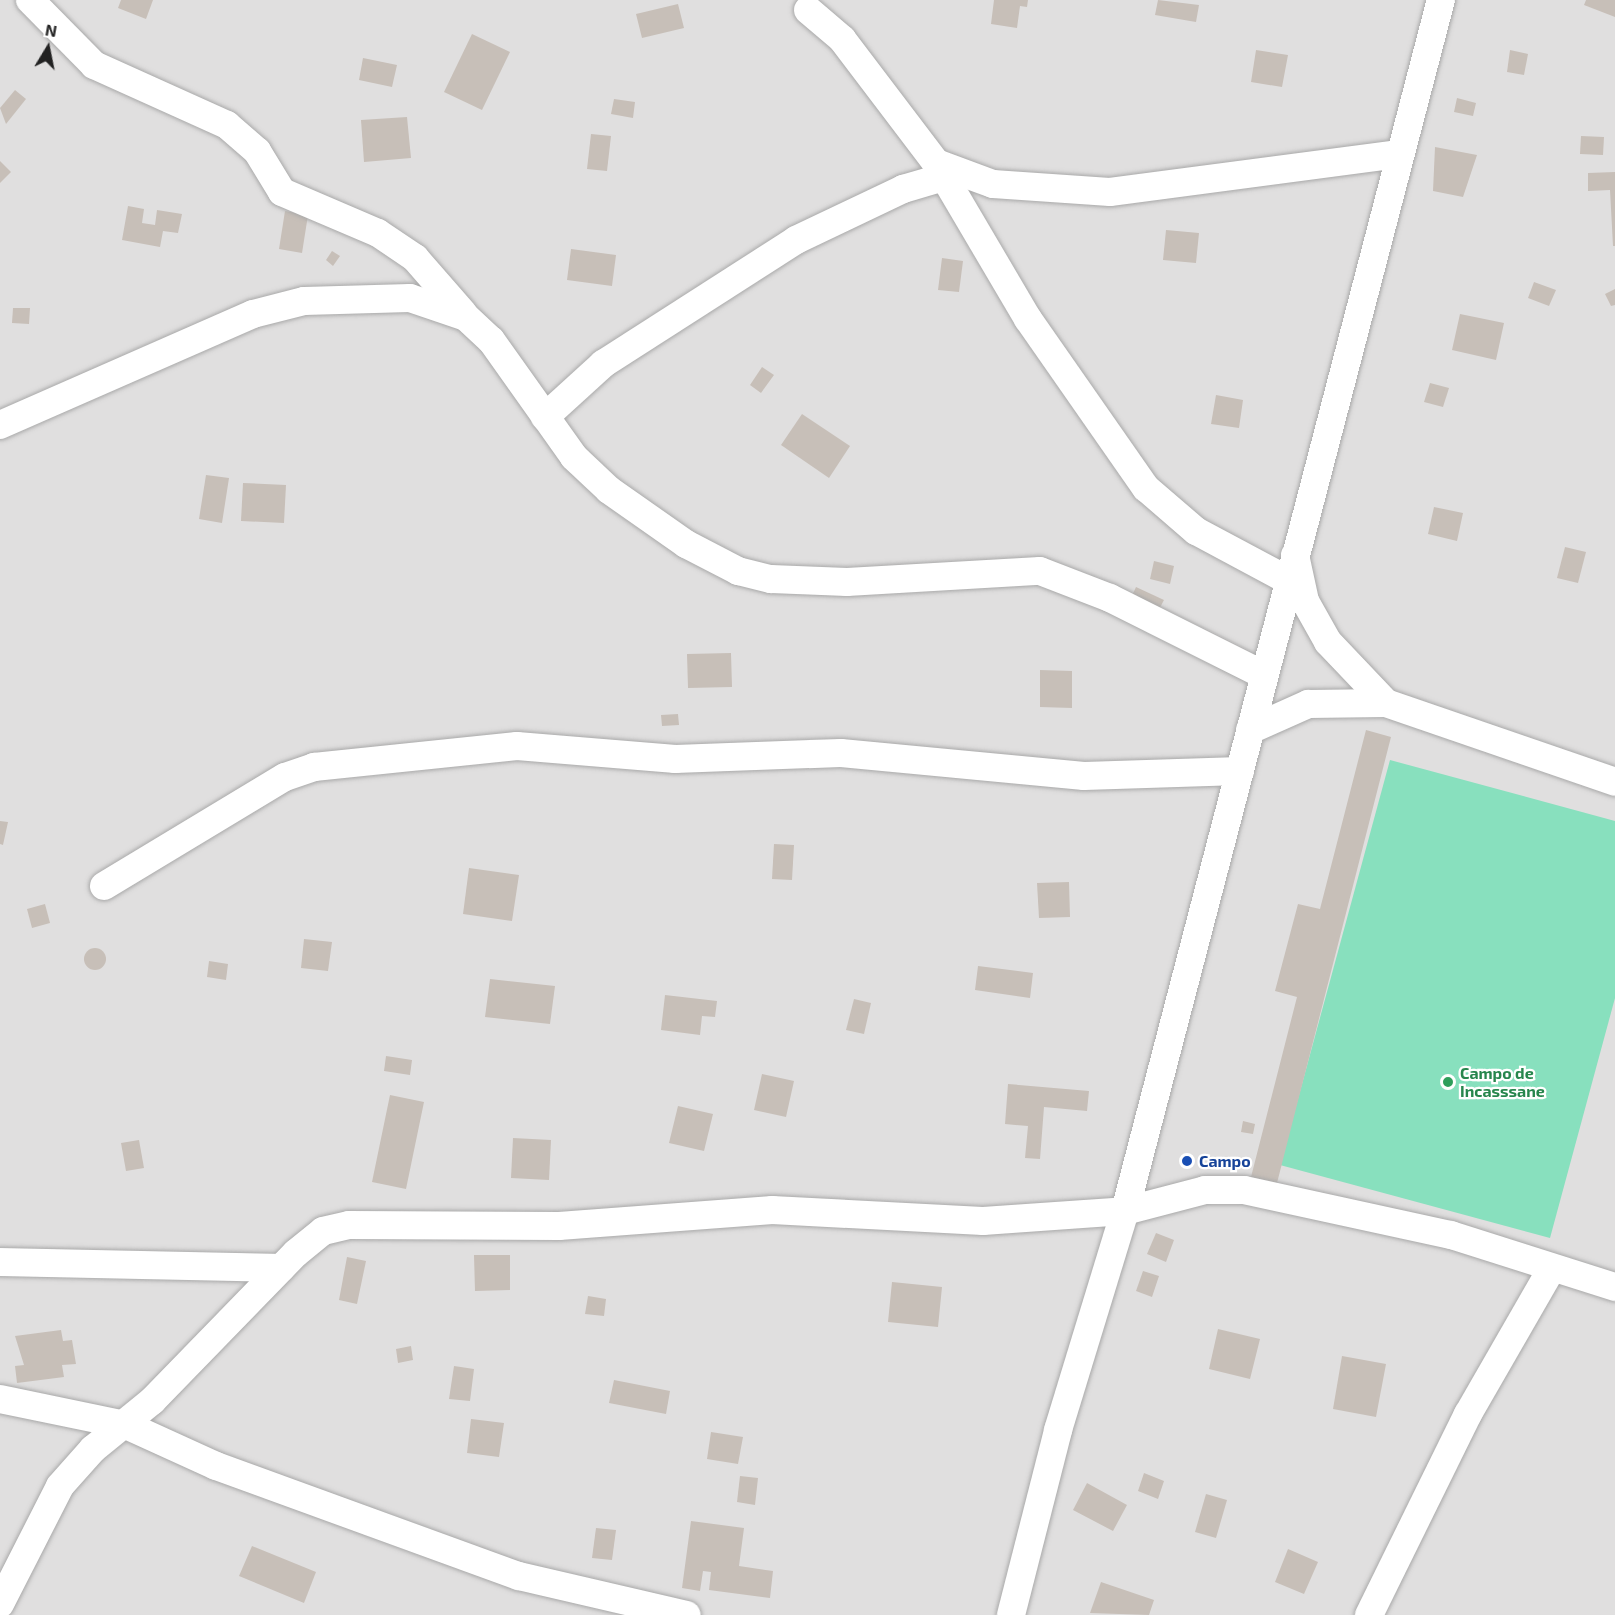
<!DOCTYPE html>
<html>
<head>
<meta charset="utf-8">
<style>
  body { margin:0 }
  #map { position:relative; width:1615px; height:1615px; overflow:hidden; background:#f2efe9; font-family:"Exo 2",sans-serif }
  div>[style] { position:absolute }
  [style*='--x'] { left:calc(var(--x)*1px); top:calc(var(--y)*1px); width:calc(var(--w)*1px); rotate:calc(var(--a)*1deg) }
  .residential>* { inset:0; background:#e0dfdf }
  .pitch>* { inset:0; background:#88e0be }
  .building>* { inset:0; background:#c7bfb8 }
  .round { border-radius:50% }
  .roads { filter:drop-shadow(0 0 2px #a9a9a9) drop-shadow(0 0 2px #a9a9a9) }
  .minor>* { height:28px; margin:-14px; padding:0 14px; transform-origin:14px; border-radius:14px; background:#fff }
  .dots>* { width:16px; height:16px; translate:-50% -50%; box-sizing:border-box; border:3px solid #fff; border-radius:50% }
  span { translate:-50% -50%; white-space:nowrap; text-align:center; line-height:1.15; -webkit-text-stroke:4.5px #fff; paint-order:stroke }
  .leisure-label { font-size:16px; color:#27864d; font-weight:700 }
  .left { translate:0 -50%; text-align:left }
  .transit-label { font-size:16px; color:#164399; font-weight:700 }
  .north { position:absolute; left:18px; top:18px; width:60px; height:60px; -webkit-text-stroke:4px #fff; paint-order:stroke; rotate:10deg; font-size:16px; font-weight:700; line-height:24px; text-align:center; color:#222 }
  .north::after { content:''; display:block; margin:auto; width:21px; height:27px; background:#222; clip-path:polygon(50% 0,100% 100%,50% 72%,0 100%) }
</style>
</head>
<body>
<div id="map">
  <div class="residential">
    <i style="clip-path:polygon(0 0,1615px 0,1615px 1615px,0 1615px)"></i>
  </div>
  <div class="pitch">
    <i style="clip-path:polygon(1390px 760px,1615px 821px,1615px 998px,1550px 1238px,1280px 1165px)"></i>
  </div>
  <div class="building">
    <i style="clip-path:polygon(121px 0,153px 0,146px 19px,118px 8px)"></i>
    <i style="clip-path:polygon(994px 0,1028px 0,1027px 7px,1020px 6px,1017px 28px,991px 24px)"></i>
    <i style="clip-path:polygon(1158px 0,1199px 5px,1196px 22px,1155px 15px)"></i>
    <i style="clip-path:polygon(1586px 0,1615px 0,1615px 17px,1584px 5px)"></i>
    <i style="clip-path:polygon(678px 4px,684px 28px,642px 38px,636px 14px)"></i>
    <i style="clip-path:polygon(472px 34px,510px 52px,482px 110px,444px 92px)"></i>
    <i style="clip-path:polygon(1256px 50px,1288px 55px,1282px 87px,1251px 82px)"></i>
    <i style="clip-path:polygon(1510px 50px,1528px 54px,1524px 75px,1507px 72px)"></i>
    <i style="clip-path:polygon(363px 58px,397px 65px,392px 87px,359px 80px)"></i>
    <i style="clip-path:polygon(15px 90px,26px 99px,6px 124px,0 108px)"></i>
    <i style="clip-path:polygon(1457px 98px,1476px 103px,1473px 116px,1454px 112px)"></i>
    <i style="clip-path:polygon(614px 99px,635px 102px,633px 118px,611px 114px)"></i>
    <i style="clip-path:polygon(407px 117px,411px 158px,364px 162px,361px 120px)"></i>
    <i style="clip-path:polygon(591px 134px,611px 136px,607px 171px,587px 169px)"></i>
    <i style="clip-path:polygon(1581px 136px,1604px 137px,1603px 155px,1580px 154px)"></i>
    <i style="clip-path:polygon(1435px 147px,1477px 155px,1463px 197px,1433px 191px)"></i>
    <i style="clip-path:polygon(0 161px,11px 172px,0 183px)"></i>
    <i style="clip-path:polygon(1615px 172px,1615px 246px,1613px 246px,1610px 190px,1588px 191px,1588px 173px)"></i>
    <i style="clip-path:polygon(128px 206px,144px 209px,142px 223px,155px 225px,157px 210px,182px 214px,178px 233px,163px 231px,160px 247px,122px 240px)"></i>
    <i style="clip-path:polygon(285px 211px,308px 215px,302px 253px,279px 249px)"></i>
    <i style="clip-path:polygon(1166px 230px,1199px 233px,1196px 263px,1163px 260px)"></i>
    <i style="clip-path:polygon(571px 249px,616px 255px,612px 286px,567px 280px)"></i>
    <i style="clip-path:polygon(332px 251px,340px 256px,333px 266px,326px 260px)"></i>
    <i style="clip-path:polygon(942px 258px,963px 261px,959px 292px,938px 290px)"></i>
    <i style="clip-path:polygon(1534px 282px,1556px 290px,1549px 306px,1528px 298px)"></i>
    <i style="clip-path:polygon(1615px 289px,1615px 305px,1611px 306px,1605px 294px)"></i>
    <i style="clip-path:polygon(13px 308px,30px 308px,29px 324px,12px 323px)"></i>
    <i style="clip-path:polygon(1460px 314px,1504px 323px,1496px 360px,1452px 350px)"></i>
    <i style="clip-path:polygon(762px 367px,774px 375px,761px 393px,750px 385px)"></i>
    <i style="clip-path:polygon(1430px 383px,1449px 388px,1443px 407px,1424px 402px)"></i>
    <i style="clip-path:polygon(1216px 395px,1243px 400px,1239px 428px,1211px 424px)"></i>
    <i style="clip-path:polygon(802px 414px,850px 446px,829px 478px,781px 445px)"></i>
    <i style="clip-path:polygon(206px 475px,229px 478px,222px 523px,199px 519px)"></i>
    <i style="clip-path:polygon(243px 483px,286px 485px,284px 523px,241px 521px)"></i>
    <i style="clip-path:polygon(1434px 507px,1463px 513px,1457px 541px,1428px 534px)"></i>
    <i style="clip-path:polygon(1565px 547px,1586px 552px,1578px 583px,1557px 578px)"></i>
    <i style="clip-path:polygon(1154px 561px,1174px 566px,1170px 584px,1150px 579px)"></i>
    <i style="clip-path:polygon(1136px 587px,1164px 600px,1156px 615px,1129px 602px)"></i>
    <i style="clip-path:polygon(731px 653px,732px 687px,688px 688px,687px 654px)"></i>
    <i style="clip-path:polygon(1040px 670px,1072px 671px,1072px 708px,1040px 707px)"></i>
    <i style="clip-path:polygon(678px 714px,679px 725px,662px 726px,661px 715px)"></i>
    <i style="clip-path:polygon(1366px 730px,1391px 737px,1277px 1183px,1251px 1177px,1297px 997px,1275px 991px,1298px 904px,1320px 909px)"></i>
    <i style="clip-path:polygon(0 821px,8px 822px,3px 845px,0 844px)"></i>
    <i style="clip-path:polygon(774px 844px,794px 845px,792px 880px,772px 879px)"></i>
    <i style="clip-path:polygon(469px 868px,519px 875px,512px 921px,463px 914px)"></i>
    <i style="clip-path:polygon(1069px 882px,1070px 917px,1039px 918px,1037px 883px)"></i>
    <i style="clip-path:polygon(45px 904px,50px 923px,32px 928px,27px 909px)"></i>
    <i style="clip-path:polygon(304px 939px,332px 942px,328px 971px,301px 968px)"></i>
    <i class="round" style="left:84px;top:948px;width:22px;height:22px"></i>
    <i style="clip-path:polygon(209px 961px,228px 964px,226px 980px,207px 977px)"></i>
    <i style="clip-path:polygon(978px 966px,1033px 973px,1030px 998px,975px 990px)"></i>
    <i style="clip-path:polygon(490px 979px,555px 986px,550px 1024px,485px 1017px)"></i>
    <i style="clip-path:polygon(665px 995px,717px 1001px,715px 1017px,702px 1016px,700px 1035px,661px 1030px)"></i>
    <i style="clip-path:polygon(854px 999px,871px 1003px,864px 1034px,846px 1030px)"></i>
    <i style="clip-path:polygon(386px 1056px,412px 1060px,410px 1075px,384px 1071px)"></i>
    <i style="clip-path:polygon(762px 1074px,794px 1081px,786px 1117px,754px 1110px)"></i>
    <i style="clip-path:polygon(1008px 1084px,1089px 1091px,1087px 1111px,1044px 1107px,1040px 1159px,1025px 1158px,1028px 1126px,1005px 1124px)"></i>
    <i style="clip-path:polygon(390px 1095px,424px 1102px,406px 1189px,372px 1182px)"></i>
    <i style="clip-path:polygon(678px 1106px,713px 1114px,704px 1151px,669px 1143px)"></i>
    <i style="clip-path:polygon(1243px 1121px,1255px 1124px,1253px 1134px,1241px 1132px)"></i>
    <i style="clip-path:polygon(513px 1138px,551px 1140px,549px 1180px,511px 1178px)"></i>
    <i style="clip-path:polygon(139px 1140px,144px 1168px,126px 1171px,121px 1143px)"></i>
    <i style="clip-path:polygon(1156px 1233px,1174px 1240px,1166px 1262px,1147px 1254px)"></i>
    <i style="clip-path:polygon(474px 1255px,510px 1255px,510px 1290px,475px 1291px)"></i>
    <i style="clip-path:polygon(347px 1257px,366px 1261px,357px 1304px,339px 1300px)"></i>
    <i style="clip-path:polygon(1143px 1271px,1159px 1276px,1152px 1297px,1136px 1291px)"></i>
    <i style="clip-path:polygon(892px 1282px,942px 1287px,938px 1327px,888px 1322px)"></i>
    <i style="clip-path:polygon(588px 1296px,606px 1299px,604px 1316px,585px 1314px)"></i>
    <i style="clip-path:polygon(1218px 1329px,1260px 1339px,1250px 1379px,1209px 1369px)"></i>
    <i style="clip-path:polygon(61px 1330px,63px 1341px,72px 1340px,76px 1364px,62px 1365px,64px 1377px,17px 1383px,15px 1366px,24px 1365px,15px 1336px)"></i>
    <i style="clip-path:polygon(411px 1346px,413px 1360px,398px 1363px,396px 1349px)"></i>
    <i style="clip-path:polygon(1342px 1356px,1386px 1364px,1376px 1417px,1333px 1409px)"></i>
    <i style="clip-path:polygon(454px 1366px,474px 1369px,470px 1401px,449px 1399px)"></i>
    <i style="clip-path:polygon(614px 1380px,670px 1391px,666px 1414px,609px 1403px)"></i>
    <i style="clip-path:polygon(471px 1419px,504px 1423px,499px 1457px,467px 1453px)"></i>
    <i style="clip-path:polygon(711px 1432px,743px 1437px,738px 1464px,707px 1459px)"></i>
    <i style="clip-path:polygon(1144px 1473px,1164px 1481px,1158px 1499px,1138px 1491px)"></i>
    <i style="clip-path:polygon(740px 1476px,758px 1478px,755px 1505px,737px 1502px)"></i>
    <i style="clip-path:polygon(1087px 1483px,1127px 1505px,1113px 1531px,1073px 1510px)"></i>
    <i style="clip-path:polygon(1206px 1494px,1227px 1500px,1216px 1538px,1195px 1532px)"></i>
    <i style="clip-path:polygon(691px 1521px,744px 1528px,739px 1566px,773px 1571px,770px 1598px,709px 1590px,711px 1572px,703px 1571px,700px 1591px,682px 1588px)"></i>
    <i style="clip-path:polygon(596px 1528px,616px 1530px,612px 1560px,592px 1558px)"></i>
    <i style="clip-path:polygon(252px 1546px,316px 1572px,304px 1603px,239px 1576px)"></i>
    <i style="clip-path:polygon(1288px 1549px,1318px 1562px,1304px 1594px,1275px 1582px)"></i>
    <i style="clip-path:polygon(1101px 1582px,1154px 1600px,1149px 1615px,1090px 1613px)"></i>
  </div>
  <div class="roads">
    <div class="minor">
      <i style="--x:30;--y:0;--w:91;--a:45.4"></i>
      <i style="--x:94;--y:65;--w:146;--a:24.3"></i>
      <i style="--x:227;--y:125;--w:40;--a:41"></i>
      <i style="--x:257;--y:151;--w:48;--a:58.6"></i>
      <i style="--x:282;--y:192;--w:104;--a:23.1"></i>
      <i style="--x:378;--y:233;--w:45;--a:34"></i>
      <i style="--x:415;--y:258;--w:73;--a:48.9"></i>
      <i style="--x:808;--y:10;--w:45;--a:40.5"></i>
      <i style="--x:842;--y:39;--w:156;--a:52.8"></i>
      <i style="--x:936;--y:163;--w:61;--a:20.2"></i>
      <i style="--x:993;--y:184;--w:117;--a:3.9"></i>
      <i style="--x:1110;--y:192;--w:292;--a:-7.5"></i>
      <i style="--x:936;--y:163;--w:181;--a:59.5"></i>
      <i style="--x:1028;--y:319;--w:206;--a:55.1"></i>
      <i style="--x:1146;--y:488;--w:66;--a:40.7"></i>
      <i style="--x:1196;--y:531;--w:102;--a:28.1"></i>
      <i style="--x:545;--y:417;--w:79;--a:-42.4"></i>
      <i style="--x:603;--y:364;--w:229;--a:-32.7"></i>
      <i style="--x:796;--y:240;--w:119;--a:-25.5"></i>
      <i style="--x:903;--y:189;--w:43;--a:-16.3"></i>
      <i style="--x:0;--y:425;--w:276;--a:-23.7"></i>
      <i style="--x:253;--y:314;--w:53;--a:-14.3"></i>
      <i style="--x:304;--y:301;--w:106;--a:-1.6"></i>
      <i style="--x:410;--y:298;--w:59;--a:18.7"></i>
      <i style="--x:466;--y:317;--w:34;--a:43"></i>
      <i style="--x:491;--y:340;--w:143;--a:54.6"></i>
      <i style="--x:574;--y:457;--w:48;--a:43.3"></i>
      <i style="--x:609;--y:490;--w:94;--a:35"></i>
      <i style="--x:686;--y:544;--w:59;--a:27.4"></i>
      <i style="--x:738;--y:571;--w:34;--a:14"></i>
      <i style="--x:771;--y:579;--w:76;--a:2.3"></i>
      <i style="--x:847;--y:582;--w:193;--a:-3.3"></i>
      <i style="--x:1040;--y:571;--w:75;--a:21.1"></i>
      <i style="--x:1110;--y:598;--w:172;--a:26.6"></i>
      <i style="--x:1295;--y:555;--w:47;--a:77.7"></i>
      <i style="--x:1305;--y:601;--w:47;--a:60.7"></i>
      <i style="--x:1328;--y:642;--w:84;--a:46.4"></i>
      <i style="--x:1250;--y:730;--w:64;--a:-24.1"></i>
      <i style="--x:1308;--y:704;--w:78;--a:-0.7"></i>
      <i style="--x:1386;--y:703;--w:242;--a:19"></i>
      <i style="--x:104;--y:886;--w:211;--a:-31.1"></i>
      <i style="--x:285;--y:777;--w:31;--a:-19"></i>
      <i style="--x:314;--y:767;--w:204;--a:-5.9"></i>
      <i style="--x:517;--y:746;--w:159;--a:4.7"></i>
      <i style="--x:675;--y:759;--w:166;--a:-2.1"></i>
      <i style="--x:841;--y:753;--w:244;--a:5.4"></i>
      <i style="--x:1084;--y:776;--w:156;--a:-1.8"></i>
      <i style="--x:0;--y:1262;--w:281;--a:1.2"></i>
      <i style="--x:0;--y:1399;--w:129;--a:11.7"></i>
      <i style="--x:126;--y:1425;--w:99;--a:24.5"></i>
      <i style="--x:216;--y:1466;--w:322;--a:20"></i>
      <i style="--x:519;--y:1576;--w:172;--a:13.1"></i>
      <i style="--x:0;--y:1604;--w:132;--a:-63"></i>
      <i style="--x:60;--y:1486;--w:50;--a:-48.3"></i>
      <i style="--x:93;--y:1449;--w:76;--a:-39.1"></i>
      <i style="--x:152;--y:1401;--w:206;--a:-45.8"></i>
      <i style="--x:296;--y:1253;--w:35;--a:-39"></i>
      <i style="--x:323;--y:1231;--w:27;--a:-13"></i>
      <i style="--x:349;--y:1225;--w:210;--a:0.3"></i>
      <i style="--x:559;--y:1226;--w:214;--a:-4.3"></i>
      <i style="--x:772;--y:1210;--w:211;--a:3"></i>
      <i style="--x:983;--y:1221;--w:142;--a:-4"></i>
      <i style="--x:1125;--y:1211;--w:83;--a:-14.7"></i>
      <i style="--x:1205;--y:1190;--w:39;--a:0"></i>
      <i style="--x:1244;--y:1190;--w:212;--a:12.3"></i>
      <i style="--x:1451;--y:1235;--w:172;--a:17.6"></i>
      <i style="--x:1011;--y:1615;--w:191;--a:-75.7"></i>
      <i style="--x:1058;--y:1430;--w:229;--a:-73"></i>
      <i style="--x:1125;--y:1211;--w:1252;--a:-75.38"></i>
      <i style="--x:1369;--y:1615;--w:224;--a:-63.8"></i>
      <i style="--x:1468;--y:1414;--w:168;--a:-60.1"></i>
    </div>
  </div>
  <div class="dots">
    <i style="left:1448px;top:1082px;background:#2e9e5b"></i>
    <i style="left:1187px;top:1161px;background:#1a4fb4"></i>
  </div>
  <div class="leisure-label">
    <span class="left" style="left:1460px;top:1082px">Campo de<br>Incasssane</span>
  </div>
  <div class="transit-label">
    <span class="left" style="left:1199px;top:1161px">Campo</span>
  </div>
  <div class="north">N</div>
</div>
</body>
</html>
